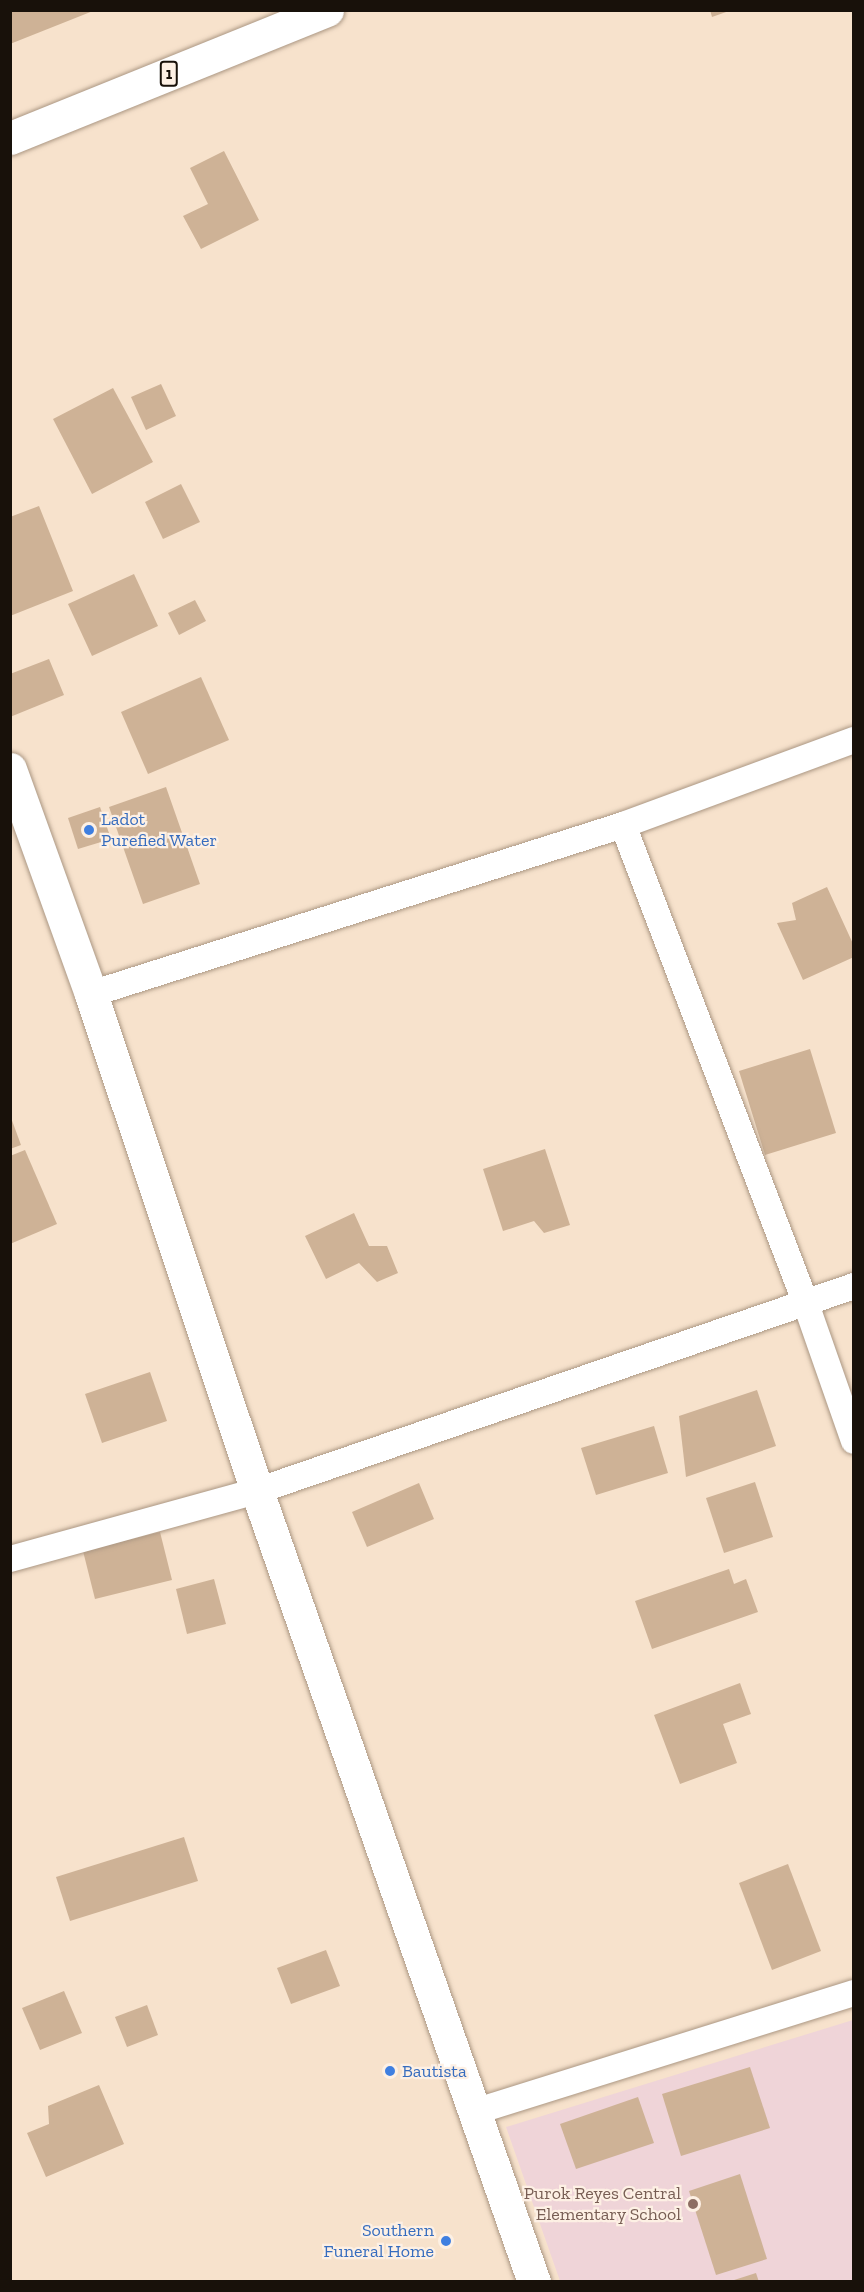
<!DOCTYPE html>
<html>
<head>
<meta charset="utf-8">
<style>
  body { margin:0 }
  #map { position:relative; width:864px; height:2292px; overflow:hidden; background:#f7e2cc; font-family:"Zilla Slab",serif }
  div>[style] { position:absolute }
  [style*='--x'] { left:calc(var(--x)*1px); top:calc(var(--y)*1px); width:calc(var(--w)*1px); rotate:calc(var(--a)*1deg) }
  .education>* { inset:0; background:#efd4d8 }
  .building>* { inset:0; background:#ceb296 }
  .roads { filter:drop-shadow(0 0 2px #ab9783) drop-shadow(0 0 2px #ab9783) }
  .minor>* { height:26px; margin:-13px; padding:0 13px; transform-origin:13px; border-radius:13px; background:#fff }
  .secondary>* { height:33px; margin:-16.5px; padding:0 16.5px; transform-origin:16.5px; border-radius:16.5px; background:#fff }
  .trunk>* { height:33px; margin:-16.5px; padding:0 16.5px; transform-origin:16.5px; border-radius:16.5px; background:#fff }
  .dots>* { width:16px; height:16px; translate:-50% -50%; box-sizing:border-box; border:3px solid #fdf0e4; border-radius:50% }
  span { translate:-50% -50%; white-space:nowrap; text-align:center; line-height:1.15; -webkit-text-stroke:4.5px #fdf0e4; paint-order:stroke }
  .shield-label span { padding:2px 4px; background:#fdf0e4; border:2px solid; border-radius:4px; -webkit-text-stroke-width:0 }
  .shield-label { font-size:16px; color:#18110a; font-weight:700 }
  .shop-label { font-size:18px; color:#366cbe }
  .left { translate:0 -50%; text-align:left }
  .right { translate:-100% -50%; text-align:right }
  .education-label { font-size:18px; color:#785e54 }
  .frame { position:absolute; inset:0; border:12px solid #18110a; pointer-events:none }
</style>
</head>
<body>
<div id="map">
  <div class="education">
    <i style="clip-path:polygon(853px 2020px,853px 2281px,560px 2281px,506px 2127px)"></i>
  </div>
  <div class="building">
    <i style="clip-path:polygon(10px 10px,93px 10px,93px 11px,10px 44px)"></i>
    <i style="clip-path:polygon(710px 10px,729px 10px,729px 11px,712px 17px)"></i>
    <i style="clip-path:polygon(224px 151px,259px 220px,201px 249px,183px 216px,208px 204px,190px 168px)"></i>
    <i style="clip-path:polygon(161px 384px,176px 416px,146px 430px,131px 397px)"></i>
    <i style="clip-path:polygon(113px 388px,153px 462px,92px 494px,53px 419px)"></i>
    <i style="clip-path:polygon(181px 484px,200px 522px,163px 539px,145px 502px)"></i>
    <i style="clip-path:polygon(39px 506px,73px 591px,10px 616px,10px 517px)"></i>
    <i style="clip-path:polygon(134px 574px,158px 626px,92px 656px,68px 604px)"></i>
    <i style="clip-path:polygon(195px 600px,206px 621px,179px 635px,168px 613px)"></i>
    <i style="clip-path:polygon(49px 659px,64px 695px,10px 717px,10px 674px)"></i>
    <i style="clip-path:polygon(201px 677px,229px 740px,148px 774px,121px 712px)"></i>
    <i style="clip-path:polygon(166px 787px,200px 884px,143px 904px,109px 807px)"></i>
    <i style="clip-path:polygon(100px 807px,111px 839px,78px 849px,68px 818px)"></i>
    <i style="clip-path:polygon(827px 887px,854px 946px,854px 957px,803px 980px,777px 923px,796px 920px,792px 903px)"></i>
    <i style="clip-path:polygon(810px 1049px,836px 1133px,765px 1155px,739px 1071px)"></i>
    <i style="clip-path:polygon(10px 1115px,21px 1145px,10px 1149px)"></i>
    <i style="clip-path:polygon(545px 1149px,570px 1225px,544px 1233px,534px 1221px,503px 1231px,483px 1169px)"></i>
    <i style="clip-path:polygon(25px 1150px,57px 1224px,10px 1244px,10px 1156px)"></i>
    <i style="clip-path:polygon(354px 1213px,369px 1246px,387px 1246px,398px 1273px,377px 1282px,359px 1263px,326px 1279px,305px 1236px)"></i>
    <i style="clip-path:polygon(150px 1372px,167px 1421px,102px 1443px,85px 1394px)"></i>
    <i style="clip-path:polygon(757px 1390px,776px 1446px,686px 1477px,679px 1416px)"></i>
    <i style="clip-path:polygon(654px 1426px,668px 1473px,596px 1495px,581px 1448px)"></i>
    <i style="clip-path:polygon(755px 1482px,773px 1537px,724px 1553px,706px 1498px)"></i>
    <i style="clip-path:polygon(419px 1483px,434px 1519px,367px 1547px,352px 1512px)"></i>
    <i style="clip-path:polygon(160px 1532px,172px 1580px,95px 1599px,83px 1551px)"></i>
    <i style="clip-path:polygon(729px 1569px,734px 1584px,746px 1579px,758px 1612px,652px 1649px,635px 1601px)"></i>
    <i style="clip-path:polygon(214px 1579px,226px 1624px,187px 1634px,176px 1589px)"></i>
    <i style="clip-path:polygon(740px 1683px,751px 1714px,723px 1724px,737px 1763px,680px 1784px,654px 1715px)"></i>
    <i style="clip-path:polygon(184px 1837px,198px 1881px,70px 1921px,56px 1877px)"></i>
    <i style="clip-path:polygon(788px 1864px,821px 1951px,772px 1970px,739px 1883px)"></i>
    <i style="clip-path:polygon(326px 1950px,340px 1986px,291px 2004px,277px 1968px)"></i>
    <i style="clip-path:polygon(64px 1991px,82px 2033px,40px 2050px,22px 2008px)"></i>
    <i style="clip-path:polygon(147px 2005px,158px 2035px,127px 2047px,115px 2017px)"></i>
    <i style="clip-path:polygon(750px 2067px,770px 2128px,681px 2156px,662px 2094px)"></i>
    <i style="clip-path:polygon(99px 2085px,124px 2144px,46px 2177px,27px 2133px,49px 2124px,48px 2106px)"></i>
    <i style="clip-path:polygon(638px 2097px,654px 2143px,576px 2169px,560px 2124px)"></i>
    <i style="clip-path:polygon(740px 2174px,767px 2259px,716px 2275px,689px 2191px)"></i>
    <i style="clip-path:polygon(756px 2273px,759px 2282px,731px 2282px,731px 2281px)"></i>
  </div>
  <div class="roads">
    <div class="minor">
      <i style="--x:623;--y:825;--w:513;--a:69.09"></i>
      <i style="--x:806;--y:1304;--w:145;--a:70.7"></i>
      <i style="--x:91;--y:994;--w:558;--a:-17.62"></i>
      <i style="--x:623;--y:825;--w:246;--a:-20.2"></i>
      <i style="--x:10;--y:1559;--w:256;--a:-15.4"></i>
      <i style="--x:257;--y:1491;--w:631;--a:-18.95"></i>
      <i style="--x:474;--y:2112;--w:398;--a:-17.4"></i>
    </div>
    <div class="secondary">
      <i style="--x:10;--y:769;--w:239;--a:70.2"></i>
      <i style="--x:91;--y:994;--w:524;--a:71.53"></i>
      <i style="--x:257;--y:1491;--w:838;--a:70.7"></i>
    </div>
    <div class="trunk">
      <i style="--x:10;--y:138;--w:342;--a:-22"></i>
    </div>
  </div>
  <div class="dots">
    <i style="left:89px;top:830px;background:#3f7fe0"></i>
    <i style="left:390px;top:2071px;background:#3f7fe0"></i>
    <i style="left:693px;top:2204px;background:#8d6e63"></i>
    <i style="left:446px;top:2241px;background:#3f7fe0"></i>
  </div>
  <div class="shield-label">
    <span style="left:169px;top:74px">1</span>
  </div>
  <div class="shop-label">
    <span class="left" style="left:101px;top:830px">Ladot<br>Purefied Water</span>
    <span class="left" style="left:402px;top:2071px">Bautista</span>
    <span class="right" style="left:434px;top:2241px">Southern<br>Funeral Home</span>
  </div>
  <div class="education-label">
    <span class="right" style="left:681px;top:2204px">Purok Reyes Central<br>Elementary School</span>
  </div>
  <div class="frame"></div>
</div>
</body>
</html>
